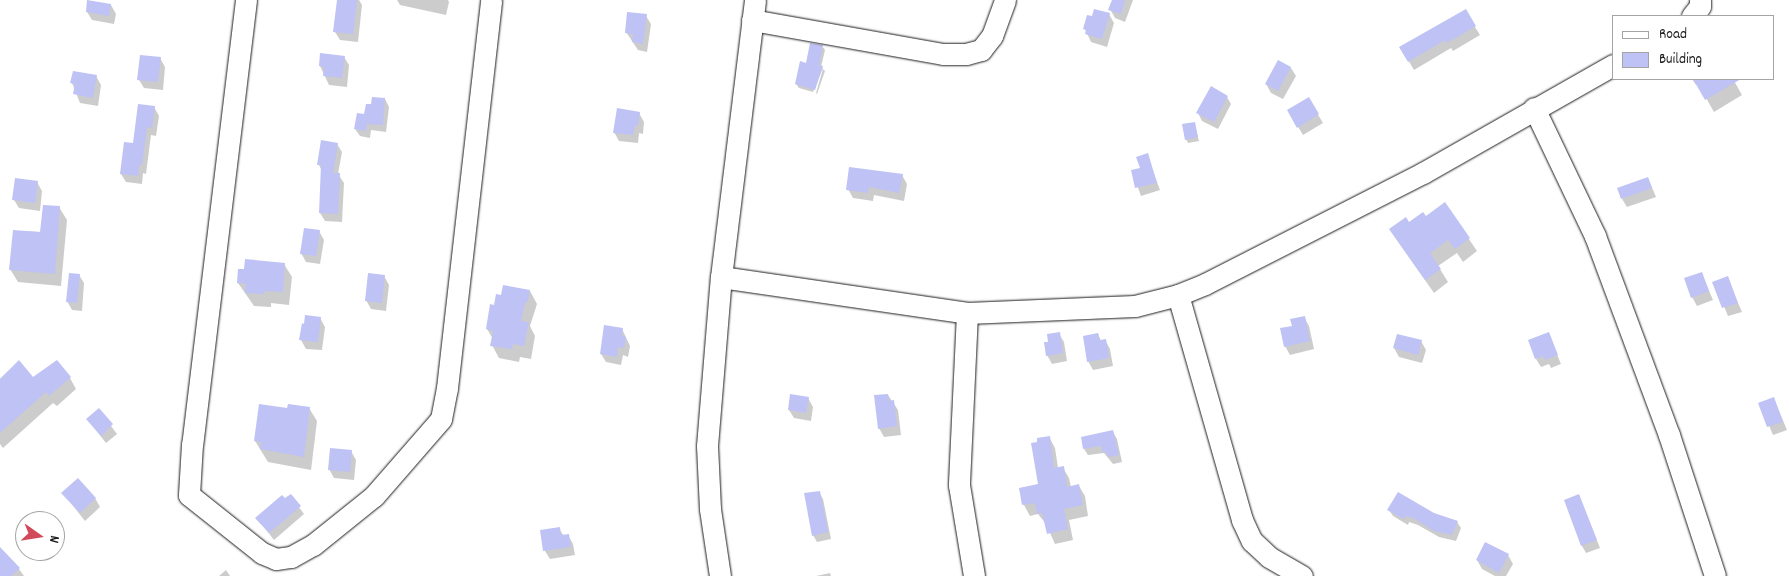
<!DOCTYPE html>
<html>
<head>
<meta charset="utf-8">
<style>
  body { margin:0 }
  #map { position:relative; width:1789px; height:576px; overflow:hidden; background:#fff; font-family:Dekko,sans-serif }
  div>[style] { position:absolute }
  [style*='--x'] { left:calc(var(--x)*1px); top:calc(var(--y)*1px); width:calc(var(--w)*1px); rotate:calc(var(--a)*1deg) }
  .shadow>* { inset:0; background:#0003 }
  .building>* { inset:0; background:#bec2f4 }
  .roads { filter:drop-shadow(0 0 1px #1c1c1c) drop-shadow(0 0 1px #1c1c1c) }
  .minor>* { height:21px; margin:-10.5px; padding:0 10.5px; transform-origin:10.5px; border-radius:10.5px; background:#fff }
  span { translate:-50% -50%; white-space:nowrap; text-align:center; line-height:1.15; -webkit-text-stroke:5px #fff; paint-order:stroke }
  .legend { position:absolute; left:1612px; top:15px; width:162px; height:65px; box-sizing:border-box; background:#fff; border:1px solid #a4a4a4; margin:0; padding:6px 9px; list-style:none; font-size:15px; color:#1c1c1c }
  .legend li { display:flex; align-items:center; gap:10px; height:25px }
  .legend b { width:25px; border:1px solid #a4a4a4 }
  .north { position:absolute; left:15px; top:511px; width:50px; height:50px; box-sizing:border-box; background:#fff; border:1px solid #a4a4a4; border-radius:50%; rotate:103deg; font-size:14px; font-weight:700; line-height:20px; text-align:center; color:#1c1c1c }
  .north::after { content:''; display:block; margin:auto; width:18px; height:22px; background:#d1495b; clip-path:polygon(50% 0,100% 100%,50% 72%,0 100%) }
</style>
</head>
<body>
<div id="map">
  <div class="shadow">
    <i style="clip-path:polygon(338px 0,359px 0,362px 5px,358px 42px,340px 40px,335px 32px)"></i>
    <i style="clip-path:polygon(397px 0,448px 0,449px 2px,446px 15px,400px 5px)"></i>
    <i style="clip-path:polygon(1113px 0,1133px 0,1125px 22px,1115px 18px,1110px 9px)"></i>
    <i style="clip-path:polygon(111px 5px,116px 14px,114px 24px,92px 20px,87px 12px)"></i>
    <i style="clip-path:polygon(1465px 11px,1480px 35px,1453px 51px,1451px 48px,1414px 70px,1401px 48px)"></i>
    <i style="clip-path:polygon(1109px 14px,1114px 23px,1107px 47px,1091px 42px,1085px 29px,1092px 17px)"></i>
    <i style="clip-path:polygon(646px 16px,651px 24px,647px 52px,638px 50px,626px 32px)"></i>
    <i style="clip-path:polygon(823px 47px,825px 50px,821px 67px,823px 68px,813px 92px,799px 88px,796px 84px,807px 64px)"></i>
    <i style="clip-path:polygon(344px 57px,349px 65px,347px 87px,329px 85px,320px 66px)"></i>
    <i style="clip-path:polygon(160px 58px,165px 67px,163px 90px,144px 88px,139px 80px)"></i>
    <i style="clip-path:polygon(1278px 61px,1291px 68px,1296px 76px,1283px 99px,1271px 93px,1266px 84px)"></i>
    <i style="clip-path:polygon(823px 69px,825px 71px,817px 94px,816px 93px)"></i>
    <i style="clip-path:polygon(96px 76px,101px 85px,98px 106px,80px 103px,72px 83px)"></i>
    <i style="clip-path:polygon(1692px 79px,1733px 79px,1742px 95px,1714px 112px,1698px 84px,1696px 85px)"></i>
    <i style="clip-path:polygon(1227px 97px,1231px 104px,1218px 129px,1202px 121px,1198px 113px)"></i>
    <i style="clip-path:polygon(1308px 98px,1323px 123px,1303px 135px,1288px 110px)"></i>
    <i style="clip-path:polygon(385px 99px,389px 107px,386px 132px,371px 130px,370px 138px,360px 136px,355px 129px,372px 106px)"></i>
    <i style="clip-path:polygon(154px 107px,159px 116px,156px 136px,151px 135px,146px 174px,143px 173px,142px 184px,126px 182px,121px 174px)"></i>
    <i style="clip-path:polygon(639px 113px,644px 122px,643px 134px,639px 133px,638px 143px,619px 141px,614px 132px)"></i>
    <i style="clip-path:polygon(1194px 124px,1199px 141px,1188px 143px,1186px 139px)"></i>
    <i style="clip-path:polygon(337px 144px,342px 152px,338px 174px,344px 183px,342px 222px,325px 221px,320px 213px,322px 171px,319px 165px)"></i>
    <i style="clip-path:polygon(1147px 155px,1160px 190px,1141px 196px,1132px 171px,1142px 169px)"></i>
    <i style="clip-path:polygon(902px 175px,907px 184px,904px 201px,874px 195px,873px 201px,853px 198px,848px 189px)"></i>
    <i style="clip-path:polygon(1648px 178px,1656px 197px,1627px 207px,1622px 199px)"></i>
    <i style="clip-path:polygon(37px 182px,42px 191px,40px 211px,19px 208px,14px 200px)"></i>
    <i style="clip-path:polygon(1445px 204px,1477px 251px,1463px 262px,1457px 253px,1438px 266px,1448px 282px,1434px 293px,1390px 230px,1425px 218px)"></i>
    <i style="clip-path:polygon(59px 207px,67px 220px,61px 286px,18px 282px,10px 269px,14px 231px,42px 232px)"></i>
    <i style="clip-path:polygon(319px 231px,324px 240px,320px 264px,306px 262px,301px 253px)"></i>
    <i style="clip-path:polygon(284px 264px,292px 277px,289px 305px,271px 303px,271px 307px,254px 306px,238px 283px)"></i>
    <i style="clip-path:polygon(1702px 274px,1713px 300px,1697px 306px,1692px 297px)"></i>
    <i style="clip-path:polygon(79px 275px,84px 283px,82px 311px,72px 310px,67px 301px)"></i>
    <i style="clip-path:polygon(384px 276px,389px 285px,386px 311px,371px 309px,366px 300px)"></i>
    <i style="clip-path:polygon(1727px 278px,1742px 312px,1728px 316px,1714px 282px)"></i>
    <i style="clip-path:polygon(530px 291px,537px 304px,530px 326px,535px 336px,531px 359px,520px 357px,519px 362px,499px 358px,492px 345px,493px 339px,487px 329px,495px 306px)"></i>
    <i style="clip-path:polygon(1304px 317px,1309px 326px,1314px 349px,1290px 355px,1285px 346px,1293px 327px)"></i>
    <i style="clip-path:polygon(320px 318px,325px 327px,322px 350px,306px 349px,301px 340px)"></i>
    <i style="clip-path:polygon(622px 329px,630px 346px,628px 357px,623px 355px,621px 365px,606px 362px,601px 354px)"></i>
    <i style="clip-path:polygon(1548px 333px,1561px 364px,1551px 368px,1549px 364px,1541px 367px,1536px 359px)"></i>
    <i style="clip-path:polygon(1059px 334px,1064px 342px,1067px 361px,1052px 364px,1047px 355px,1049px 343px)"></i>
    <i style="clip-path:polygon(1098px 334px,1101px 341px,1105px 340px,1110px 349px,1113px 366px,1093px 370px,1088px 361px)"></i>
    <i style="clip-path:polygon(1421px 341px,1426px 350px,1422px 363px,1399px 357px,1394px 348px)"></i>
    <i style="clip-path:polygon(18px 362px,33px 379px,70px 378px,76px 389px,57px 406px,53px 403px,3px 448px,0 444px,0 379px)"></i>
    <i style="clip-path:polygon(888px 395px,898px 410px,901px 435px,884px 437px,879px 428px)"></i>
    <i style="clip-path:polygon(808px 398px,813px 407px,811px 421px,794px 418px,789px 410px)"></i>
    <i style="clip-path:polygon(1774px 399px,1787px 430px,1773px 435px,1760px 404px)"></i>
    <i style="clip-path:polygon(309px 408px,317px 421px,311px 470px,268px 462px,255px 441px,288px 409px)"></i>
    <i style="clip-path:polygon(99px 410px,117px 434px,106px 443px,88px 420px)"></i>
    <i style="clip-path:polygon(1113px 432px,1117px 439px,1122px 462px,1113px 464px,1104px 453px,1088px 455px,1084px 449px)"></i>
    <i style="clip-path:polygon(1049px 437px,1055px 448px,1058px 468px,1063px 468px,1069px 478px,1071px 487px,1079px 486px,1085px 496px,1088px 516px,1069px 520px,1073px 540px,1055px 544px,1046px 524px,1038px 514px,1030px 516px,1024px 505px,1021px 489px,1039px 485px)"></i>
    <i style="clip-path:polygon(351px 451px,356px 460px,354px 480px,334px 478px,329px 469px)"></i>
    <i style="clip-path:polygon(819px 492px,823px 499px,831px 539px,817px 542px,813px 535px)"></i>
    <i style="clip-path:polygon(63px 493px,95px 498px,100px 507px,85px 521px)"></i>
    <i style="clip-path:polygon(290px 495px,304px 514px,274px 540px,257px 518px)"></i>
    <i style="clip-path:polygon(1579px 496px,1600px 548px,1586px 553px,1582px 546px)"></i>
    <i style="clip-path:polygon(1389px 510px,1434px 514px,1457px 522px,1461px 528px,1456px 541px,1439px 537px,1418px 525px,1409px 522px,1408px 525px,1393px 516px)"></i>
    <i style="clip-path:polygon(559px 529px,564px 536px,568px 535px,573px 544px,575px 555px,550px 559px,545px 551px)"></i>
    <i style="clip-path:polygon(0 548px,19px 569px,24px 576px,0 576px)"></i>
    <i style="clip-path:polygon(1508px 555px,1513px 564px,1506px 576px,1495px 576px,1482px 569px,1477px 560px)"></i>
    <i style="clip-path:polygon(226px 570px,230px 576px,219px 576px)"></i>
    <i style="clip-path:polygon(830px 573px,831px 576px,816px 576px)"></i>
  </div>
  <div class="building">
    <i style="clip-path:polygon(87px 0,111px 4px,109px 16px,86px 12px)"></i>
    <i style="clip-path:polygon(337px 0,357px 0,353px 34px,333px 32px)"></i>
    <i style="clip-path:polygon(1112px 0,1125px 0,1121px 14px,1108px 10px)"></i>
    <i style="clip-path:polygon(1094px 9px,1110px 13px,1102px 39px,1085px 34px,1086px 30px,1083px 29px,1087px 15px,1092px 16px)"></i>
    <i style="clip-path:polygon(1466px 9px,1476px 26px,1447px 43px,1445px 40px,1408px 62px,1399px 47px)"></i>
    <i style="clip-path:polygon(627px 12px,647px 14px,643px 44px,632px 42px,633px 34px,625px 33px)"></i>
    <i style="clip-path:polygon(810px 43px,823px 45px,819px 65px,823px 66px,815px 90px,795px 84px,800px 61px,806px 63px)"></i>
    <i style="clip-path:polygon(320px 53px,345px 56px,342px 78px,323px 76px,324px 67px,319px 66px)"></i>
    <i style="clip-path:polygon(140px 55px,161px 57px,158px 82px,137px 80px)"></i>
    <i style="clip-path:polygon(1278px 60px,1291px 67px,1278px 91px,1265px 84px)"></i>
    <i style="clip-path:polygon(73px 71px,97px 75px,93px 98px,73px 94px,75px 84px,70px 83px)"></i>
    <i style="clip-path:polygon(1693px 79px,1741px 79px,1705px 100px)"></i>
    <i style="clip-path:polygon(1211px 86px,1228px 96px,1214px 122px,1196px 113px)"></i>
    <i style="clip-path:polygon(372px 97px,385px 98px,383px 125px,367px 124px,366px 131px,354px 129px,357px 113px,364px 114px,366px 104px,371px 104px)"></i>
    <i style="clip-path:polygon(1309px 97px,1319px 114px,1297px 128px,1287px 110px)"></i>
    <i style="clip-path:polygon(138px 104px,155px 106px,152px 128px,147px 127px,142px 165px,139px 165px,138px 176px,120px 174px,124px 142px,133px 143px)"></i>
    <i style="clip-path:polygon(617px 108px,640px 112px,638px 126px,635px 125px,633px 135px,613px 133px)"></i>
    <i style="clip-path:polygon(1195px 122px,1198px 137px,1185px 140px,1182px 124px)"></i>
    <i style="clip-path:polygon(321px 140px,338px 143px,333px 173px,340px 173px,338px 214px,319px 213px,321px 165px,317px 165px)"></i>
    <i style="clip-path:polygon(1148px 153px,1157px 183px,1135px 188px,1131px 170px,1140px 168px,1136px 157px)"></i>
    <i style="clip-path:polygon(849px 167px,903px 174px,899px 193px,869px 187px,868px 193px,846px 190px)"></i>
    <i style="clip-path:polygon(1648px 177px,1652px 188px,1621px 199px,1617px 188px)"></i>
    <i style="clip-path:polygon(15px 178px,38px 181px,35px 203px,12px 200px)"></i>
    <i style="clip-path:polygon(1445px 202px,1470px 238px,1455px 249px,1448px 240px,1430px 253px,1441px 269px,1425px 280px,1389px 229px,1406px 217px,1409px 222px,1423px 212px,1426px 216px)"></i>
    <i style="clip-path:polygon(43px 205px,60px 206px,55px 274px,9px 270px,13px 230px,40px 232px)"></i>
    <i style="clip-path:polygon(304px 228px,320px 230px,316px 256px,300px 254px)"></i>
    <i style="clip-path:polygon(245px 259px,285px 263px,283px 292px,265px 291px,264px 294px,245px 293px,246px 284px,237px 283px,238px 269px,244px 269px)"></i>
    <i style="clip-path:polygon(1702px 272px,1709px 291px,1691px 298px,1684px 278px)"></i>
    <i style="clip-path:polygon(69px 273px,80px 274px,77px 303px,66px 302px)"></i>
    <i style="clip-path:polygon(368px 273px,385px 275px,382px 303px,365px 301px)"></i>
    <i style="clip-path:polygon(1728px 276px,1738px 303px,1722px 308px,1712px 282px)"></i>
    <i style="clip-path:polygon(503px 285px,530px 290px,528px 301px,525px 303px,521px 321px,529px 322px,524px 346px,513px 344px,512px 349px,490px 346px,493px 331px,486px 329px,490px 304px,494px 305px,496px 294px,501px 295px)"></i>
    <i style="clip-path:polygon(305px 315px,321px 317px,318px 342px,299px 340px,302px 323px,304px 324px)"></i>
    <i style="clip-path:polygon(1305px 316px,1310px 341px,1284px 347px,1280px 328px,1292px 326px,1290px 319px)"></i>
    <i style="clip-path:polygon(604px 325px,623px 328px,622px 336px,626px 337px,624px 348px,618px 347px,617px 357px,600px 354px)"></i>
    <i style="clip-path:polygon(1060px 332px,1063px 353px,1046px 356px,1044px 342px,1048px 342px,1047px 334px)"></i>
    <i style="clip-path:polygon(1549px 332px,1558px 355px,1545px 360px,1544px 356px,1535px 359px,1528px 340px)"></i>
    <i style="clip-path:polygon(1098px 333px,1100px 340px,1106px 339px,1109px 358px,1087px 362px,1083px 336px)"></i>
    <i style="clip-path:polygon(1397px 334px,1422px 340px,1418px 355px,1393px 348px)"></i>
    <i style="clip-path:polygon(19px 360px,33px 377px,57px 360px,71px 377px,49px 396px,46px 392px,0 433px,0 379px)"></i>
    <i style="clip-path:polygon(790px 394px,809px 397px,806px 413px,788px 410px)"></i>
    <i style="clip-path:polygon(888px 394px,889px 401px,894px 400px,897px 426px,878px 429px,874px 395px)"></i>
    <i style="clip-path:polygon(1774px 397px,1783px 422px,1767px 427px,1758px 403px)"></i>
    <i style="clip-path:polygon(259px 404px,287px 408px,288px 404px,310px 407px,304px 457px,260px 449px,261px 442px,254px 441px)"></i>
    <i style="clip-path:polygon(99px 408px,113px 424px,101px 436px,86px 419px)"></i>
    <i style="clip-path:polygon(1113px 430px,1119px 455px,1108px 457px,1106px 452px,1103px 453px,1101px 446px,1083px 449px,1081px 437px)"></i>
    <i style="clip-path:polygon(1050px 436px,1054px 468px,1064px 466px,1067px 487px,1079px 484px,1083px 505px,1064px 509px,1068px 529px,1047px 534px,1042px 513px,1037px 514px,1035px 503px,1022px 505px,1019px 488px,1038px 484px,1031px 443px,1037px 442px,1037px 438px)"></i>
    <i style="clip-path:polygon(330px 448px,352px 450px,350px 472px,328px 470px)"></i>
    <i style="clip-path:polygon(78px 478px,96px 498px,80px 513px,61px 493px)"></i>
    <i style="clip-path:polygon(820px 491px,828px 532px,812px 536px,804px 493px)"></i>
    <i style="clip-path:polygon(1398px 492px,1434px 513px,1458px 521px,1452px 535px,1434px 531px,1413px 518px,1406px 516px,1404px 519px,1387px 510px)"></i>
    <i style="clip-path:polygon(291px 494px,301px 506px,269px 533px,255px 518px,282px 495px,285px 498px)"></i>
    <i style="clip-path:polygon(1579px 494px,1597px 540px,1581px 546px,1564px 500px)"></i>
    <i style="clip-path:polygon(560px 527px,561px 535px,569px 534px,571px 547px,543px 551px,540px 530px)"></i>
    <i style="clip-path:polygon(1485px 542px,1509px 554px,1499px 573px,1476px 560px)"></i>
    <i style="clip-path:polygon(0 547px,20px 568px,11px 576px,0 576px)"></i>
  </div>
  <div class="roads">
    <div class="minor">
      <i style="--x:246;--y:0;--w:447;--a:96.9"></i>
      <i style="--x:192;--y:444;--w:51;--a:93.4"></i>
      <i style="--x:189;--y:495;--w:93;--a:38.5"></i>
      <i style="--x:262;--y:553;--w:15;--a:23"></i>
      <i style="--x:276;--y:559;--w:15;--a:-8"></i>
      <i style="--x:291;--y:557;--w:25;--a:-29"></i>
      <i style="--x:313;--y:545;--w:78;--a:-38.8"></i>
      <i style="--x:374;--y:496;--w:102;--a:-49"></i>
      <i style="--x:441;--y:419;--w:32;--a:-79"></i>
      <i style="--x:447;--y:388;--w:390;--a:-83.5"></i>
      <i style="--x:1692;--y:16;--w:13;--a:-51"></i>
      <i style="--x:1700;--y:6;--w:6;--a:-90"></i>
      <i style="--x:752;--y:20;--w:194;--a:10.1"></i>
      <i style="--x:943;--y:54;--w:23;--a:0"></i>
      <i style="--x:966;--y:54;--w:16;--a:-15"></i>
      <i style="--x:981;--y:50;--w:18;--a:-52"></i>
      <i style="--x:992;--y:36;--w:38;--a:-70"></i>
      <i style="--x:1534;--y:108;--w:142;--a:64.5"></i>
      <i style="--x:1595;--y:236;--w:212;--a:69.6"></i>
      <i style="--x:1669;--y:435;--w:148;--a:71.9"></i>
      <i style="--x:721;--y:277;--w:249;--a:8.3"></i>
      <i style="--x:967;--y:313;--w:168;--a:-2.4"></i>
      <i style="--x:1135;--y:306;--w:44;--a:-14.3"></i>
      <i style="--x:1178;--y:295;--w:29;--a:-22"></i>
      <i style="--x:1205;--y:284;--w:245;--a:-27"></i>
      <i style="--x:1423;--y:173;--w:219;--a:-29.6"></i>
      <i style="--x:1178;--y:295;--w:234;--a:74.1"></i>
      <i style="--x:1242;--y:520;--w:23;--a:65"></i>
      <i style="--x:1252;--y:541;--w:23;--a:43"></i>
      <i style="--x:1269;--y:557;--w:38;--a:30"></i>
      <i style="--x:967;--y:313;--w:172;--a:92.7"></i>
      <i style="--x:959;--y:485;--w:92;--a:80.6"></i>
      <i style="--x:720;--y:576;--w:68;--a:-98.5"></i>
      <i style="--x:710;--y:509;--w:63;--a:-92.7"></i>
      <i style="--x:707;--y:446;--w:170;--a:-85.3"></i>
      <i style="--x:721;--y:277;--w:279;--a:-83"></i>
    </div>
  </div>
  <ul class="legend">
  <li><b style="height:6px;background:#fff"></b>Road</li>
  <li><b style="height:14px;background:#bec2f4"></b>Building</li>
  </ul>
  <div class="north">N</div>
</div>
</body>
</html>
